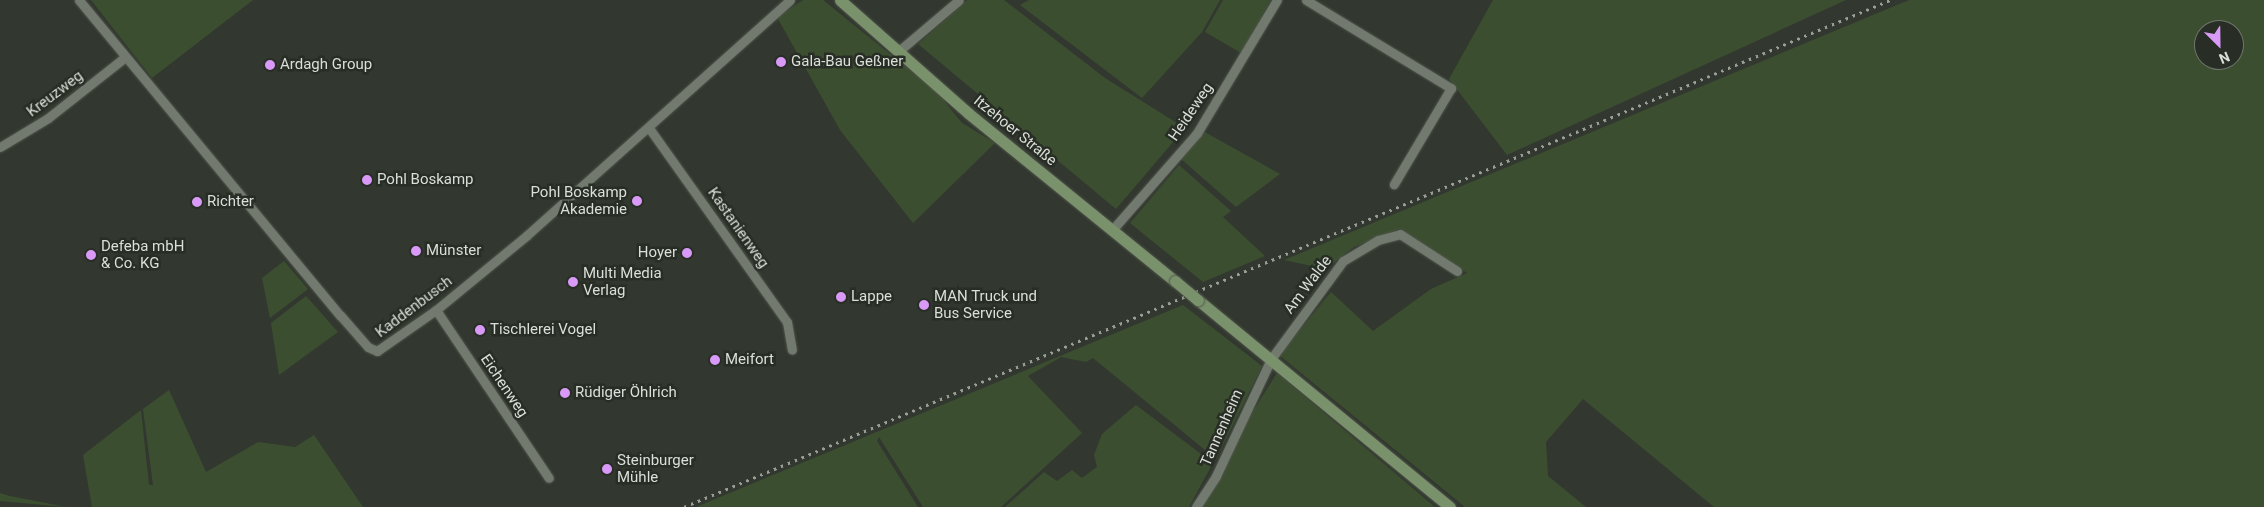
<!DOCTYPE html>
<html>
<head>
<meta charset="utf-8">
<style>
  body { margin:0 }
  #map { position:relative; width:2264px; height:507px; overflow:hidden; background:#32382f; font-family:Roboto,sans-serif }
  div>[style] { position:absolute }
  [style*='--x'] { left:calc(var(--x)*1px); top:calc(var(--y)*1px); width:calc(var(--w)*1px); rotate:calc(var(--a)*1deg) }
  .green>* { inset:0; background:#3c4e30 }
  .roads { filter:drop-shadow(0 0 1px #50554d) drop-shadow(0 0 1px #50554d) }
  .minor>* { height:9px; margin:-4.5px; padding:0 4.5px; transform-origin:4.5px; border-radius:4.5px; background:#72796e }
  .major>* { height:11px; margin:-5.5px; padding:0 5.5px; transform-origin:5.5px; border-radius:5.5px; background:#7a926b }
  .rail>* { height:2.5px; margin-top:-1.25px; transform-origin:0; background:repeating-linear-gradient(90deg,#999e96 0 2.5px,transparent 0 7.5px) }
  .bridges { filter:drop-shadow(0 0 1px #50554d) drop-shadow(0 0 1px #50554d) }
  .major-bridge>* { height:11px; margin:-5.5px; padding:0 5.5px; transform-origin:5.5px; border-radius:5.5px; background:#7a926b }
  .dots>* { width:14px; height:14px; translate:-50% -50%; box-sizing:border-box; border:2px solid #282e25; border-radius:50% }
  span { translate:-50% -50%; white-space:nowrap; text-align:center; line-height:1.15; -webkit-text-stroke:5px #282e25; paint-order:stroke }
  .poi-label { font-size:15px; color:#dbdfd9 }
  .left { translate:0 -50%; text-align:left }
  .right { translate:-100% -50%; text-align:right }
  .street-label { font-size:15px; color:#dbdfd9 }
  .north { position:absolute; left:2194px; top:20px; width:50px; height:50px; box-sizing:border-box; background:#282e25; border:1px solid #70756d; border-radius:50%; rotate:157deg; font-size:14px; font-weight:700; line-height:20px; text-align:center; color:#dbdfd9 }
  .north::after { content:''; display:block; margin:auto; width:18px; height:22px; background:#d99af7; clip-path:polygon(50% 0,100% 100%,50% 72%,0 100%) }
</style>
</head>
<body>
<div id="map">
  <div class="green">
    <i style="clip-path:polygon(91px 0,253px 0,152px 78px)"></i>
    <i style="clip-path:polygon(803px 0,823px 0,937px 92px,962px 123px,995px 143px,913px 223px,840px 130px,777px 17px)"></i>
    <i style="clip-path:polygon(967px 0,1004px 0,1105px 78px,1185px 128px,1116px 209px,918px 44px)"></i>
    <i style="clip-path:polygon(1029px 0,1220px 0,1202px 32px,1142px 98px,1020px 5px)"></i>
    <i style="clip-path:polygon(1223px 0,1271px 0,1241px 53px,1205px 32px)"></i>
    <i style="clip-path:polygon(1493px 0,1846px 0,1507px 155px,1449px 79px)"></i>
    <i style="clip-path:polygon(evenodd,1909px 0,2264px 0,2264px 507px,1714px 507px,1583px 399px,1546px 442px,1548px 476px,1586px 507px,1465px 507px,1279px 355px,1331px 292px,1373px 331px,1431px 289px,1467px 273px,1399px 229px,1354px 247px,1326px 269px,1284px 260px,1909px 0,2204px 30px,2234px 30px,2234px 60px,2204px 60px,2204px 30px)"></i>
    <i style="clip-path:polygon(1203px 131px,1280px 174px,1236px 207px,1181px 159px)"></i>
    <i style="clip-path:polygon(1179px 165px,1231px 211px,1223px 217px,1265px 256px,1203px 282px,1130px 223px)"></i>
    <i style="clip-path:polygon(284px 261px,308px 289px,270px 318px,262px 278px)"></i>
    <i style="clip-path:polygon(306px 296px,338px 332px,279px 375px,271px 323px)"></i>
    <i style="clip-path:polygon(1183px 305px,1262px 366px,1216px 459px,1093px 358px,1086px 362px,1061px 357px,1028px 376px,1082px 433px,1001px 507px,923px 507px,879px 437px,877px 441px,918px 507px,696px 507px)"></i>
    <i style="clip-path:polygon(1277px 373px,1435px 507px,1203px 507px,1248px 419px)"></i>
    <i style="clip-path:polygon(169px 390px,206px 472px,258px 442px,295px 447px,314px 435px,363px 507px,92px 507px,83px 455px,141px 410px,149px 485px,153px 485px,143px 409px)"></i>
    <i style="clip-path:polygon(1136px 405px,1213px 463px,1189px 507px,1005px 507px,1044px 472px,1057px 481px,1072px 470px,1082px 478px,1097px 467px,1094px 455px,1102px 434px)"></i>
    <i style="clip-path:polygon(0 493px,10px 496px,66px 507px,0 501px)"></i>
  </div>
  <div class="roads">
    <div class="minor">
      <i style="--x:79;--y:0;--w:409;--a:50.4"></i>
      <i style="--x:340;--y:315;--w:43;--a:48.8"></i>
      <i style="--x:368;--y:347;--w:10;--a:24"></i>
      <i style="--x:377;--y:351;--w:72;--a:-34.8"></i>
      <i style="--x:436;--y:310;--w:117;--a:-39.4"></i>
      <i style="--x:526;--y:236;--w:354;--a:-41.8"></i>
      <i style="--x:1306;--y:0;--w:170;--a:31.3"></i>
      <i style="--x:1451;--y:88;--w:112;--a:120.7"></i>
      <i style="--x:900;--y:50;--w:77;--a:-40.3"></i>
      <i style="--x:649;--y:128;--w:238;--a:54.6"></i>
      <i style="--x:787;--y:322;--w:28;--a:80"></i>
      <i style="--x:0;--y:147;--w:56;--a:-31.1"></i>
      <i style="--x:48;--y:118;--w:97;--a:-38.3"></i>
      <i style="--x:1113;--y:229;--w:128;--a:-48.8"></i>
      <i style="--x:1197;--y:133;--w:155;--a:-59"></i>
      <i style="--x:436;--y:310;--w:202;--a:56.1"></i>
      <i style="--x:1196;--y:507;--w:37;--a:-57"></i>
      <i style="--x:1216;--y:476;--w:129;--a:-64.8"></i>
      <i style="--x:1271;--y:359;--w:122;--a:-53.7"></i>
      <i style="--x:1343;--y:261;--w:41;--a:-31"></i>
      <i style="--x:1378;--y:240;--w:23;--a:-15"></i>
      <i style="--x:1400;--y:234;--w:68;--a:33"></i>
    </div>
    <div class="major">
      <i style="--x:840;--y:0;--w:171;--a:41.4"></i>
      <i style="--x:968;--y:113;--w:267;--a:39.1"></i>
      <i style="--x:1198;--y:300;--w:326;--a:39.4"></i>
    </div>
  </div>
  <div class="rail">
    <i style="--x:684;--y:507;--w:1308;--a:-22.8"></i>
  </div>
  <div class="bridges">
    <div class="major-bridge">
      <i style="--x:1175;--y:281;--w:30;--a:40"></i>
    </div>
  </div>
  <div class="dots">
    <i style="left:781px;top:62px;background:#d99af7"></i>
    <i style="left:270px;top:65px;background:#d99af7"></i>
    <i style="left:367px;top:180px;background:#d99af7"></i>
    <i style="left:637px;top:201px;background:#d99af7"></i>
    <i style="left:197px;top:202px;background:#d99af7"></i>
    <i style="left:416px;top:251px;background:#d99af7"></i>
    <i style="left:687px;top:253px;background:#d99af7"></i>
    <i style="left:91px;top:255px;background:#d99af7"></i>
    <i style="left:573px;top:282px;background:#d99af7"></i>
    <i style="left:841px;top:297px;background:#d99af7"></i>
    <i style="left:924px;top:305px;background:#d99af7"></i>
    <i style="left:480px;top:330px;background:#d99af7"></i>
    <i style="left:715px;top:360px;background:#d99af7"></i>
    <i style="left:565px;top:393px;background:#d99af7"></i>
    <i style="left:607px;top:469px;background:#d99af7"></i>
  </div>
  <div class="poi-label">
    <span class="left" style="left:791px;top:62px">Gala-Bau Geßner</span>
    <span class="left" style="left:280px;top:65px">Ardagh Group</span>
    <span class="left" style="left:377px;top:180px">Pohl Boskamp</span>
    <span class="right" style="left:627px;top:201px">Pohl Boskamp<br>Akademie</span>
    <span class="left" style="left:207px;top:202px">Richter</span>
    <span class="left" style="left:101px;top:255px">Defeba mbH<br>&amp; Co. KG</span>
    <span class="left" style="left:426px;top:251px">Münster</span>
    <span class="right" style="left:677px;top:253px">Hoyer</span>
    <span class="left" style="left:583px;top:282px">Multi Media<br>Verlag</span>
    <span class="left" style="left:934px;top:305px">MAN Truck und<br>Bus Service</span>
    <span class="left" style="left:851px;top:297px">Lappe</span>
    <span class="left" style="left:490px;top:330px">Tischlerei Vogel</span>
    <span class="left" style="left:725px;top:360px">Meifort</span>
    <span class="left" style="left:575px;top:393px">Rüdiger Öhlrich</span>
    <span class="left" style="left:617px;top:469px">Steinburger<br>Mühle</span>
  </div>
  <div class="street-label">
    <span style="left:55px;top:94px;rotate:-37deg">Kreuzweg</span>
    <span style="left:1191px;top:112px;rotate:-56deg">Heideweg</span>
    <span style="left:1015px;top:131px;rotate:39deg">Itzehoer Straße</span>
    <span style="left:738px;top:228px;rotate:55deg">Kastanienweg</span>
    <span style="left:1308px;top:285px;rotate:-53deg">Am Walde</span>
    <span style="left:414px;top:307px;rotate:-37deg">Kaddenbusch</span>
    <span style="left:504px;top:386px;rotate:56deg">Eichenweg</span>
    <span style="left:1222px;top:428px;rotate:-66deg">Tannenheim</span>
  </div>
  <div class="north">N</div>
</div>
</body>
</html>
